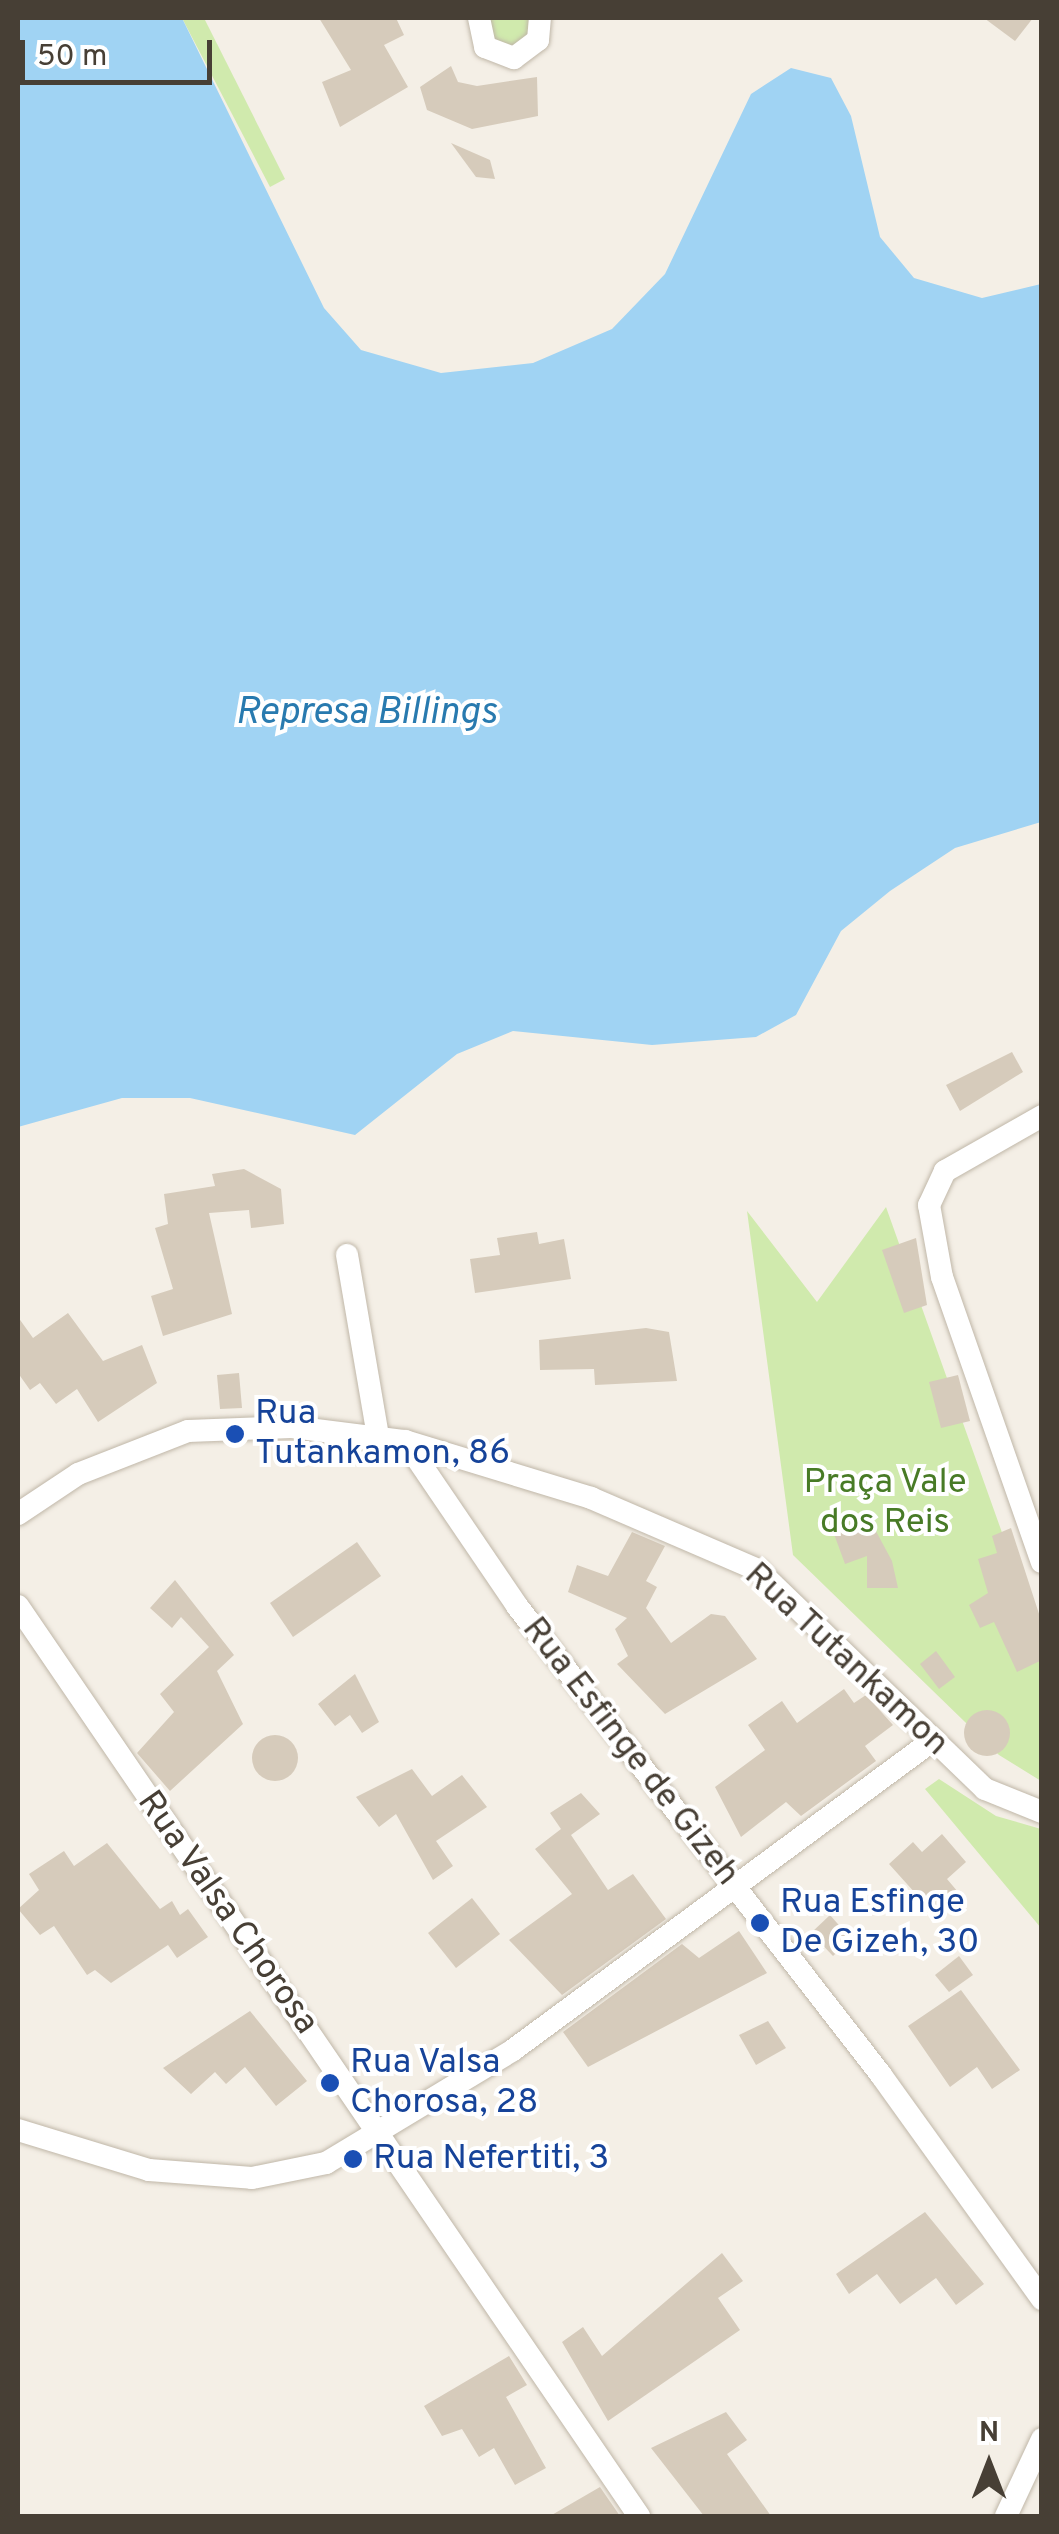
<!DOCTYPE html>
<html>
<head>
<meta charset="utf-8">
<style>
  body { margin:0 }
  #map { position:relative; width:1059px; height:2534px; overflow:hidden; background:#f4efe6; font-family:Overpass,sans-serif }
  div>[style] { position:absolute }
  [style*='--x'] { left:calc(var(--x)*1px); top:calc(var(--y)*1px); width:calc(var(--w)*1px); rotate:calc(var(--a)*1deg) }
  .green>* { inset:0; background:#d0eaad }
  .water>* { inset:0; background:#a0d3f3 }
  .building>* { inset:0; background:#d6cbbb }
  .round { border-radius:50% }
  .roads { filter:drop-shadow(0 0 2px #c0b7a8) drop-shadow(0 0 2px #c0b7a8) }
  .minor>* { height:22px; margin:-11px; padding:0 11px; transform-origin:11px; border-radius:11px; background:#fff }
  .dots>* { width:28px; height:28px; translate:-50% -50%; box-sizing:border-box; border:5px solid #fff; border-radius:50% }
  span { translate:-50% -50%; white-space:nowrap; text-align:center; line-height:1.15; -webkit-text-stroke:8px #fff; paint-order:stroke }
  .transit-label { font-size:35px; color:#164399 }
  .left { translate:0 -50%; text-align:left }
  .park-label { font-size:35px; color:#487b26 }
  .street-label { font-size:35px; color:#473f35 }
  .water-label { font-size:38px; color:#287aaf; font-style:italic }
  .frame { position:absolute; inset:0; border:20px solid #473f35; pointer-events:none }
  .north { position:absolute; left:939px; top:2414px; width:100px; height:100px; -webkit-text-stroke:8px #fff; paint-order:stroke; rotate:0deg; font-size:28px; font-weight:700; line-height:40px; text-align:center; color:#473f35 }
  .north::after { content:''; display:block; margin:auto; width:35px; height:45px; background:#473f35; clip-path:polygon(50% 0,100% 100%,50% 72%,0 100%) }
  .scale { position:absolute; left:20px; top:40px; width:192px; height:45px; box-sizing:border-box; border:5px solid #473f35; border-top:0; padding-left:12px; font-size:30px; line-height:35px; white-space:nowrap; color:#473f35; -webkit-text-stroke:8px #fff; paint-order:stroke }
</style>
</head>
<body>
<div id="map">
  <div class="green">
    <i style="clip-path:polygon(182px 18px,204px 18px,285px 179px,270px 187px)"></i>
    <i style="clip-path:polygon(489px 18px,530px 18px,529px 35px,517px 47px,493px 41px)"></i>
    <i style="clip-path:polygon(886px 1207px,1041px 1642px,1041px 1781px,999px 1755px,793px 1555px,747px 1211px,817px 1302px)"></i>
    <i style="clip-path:polygon(939px 1779px,996px 1816px,1041px 1829px,1041px 1928px,925px 1789px)"></i>
  </div>
  <div class="water">
    <i style="clip-path:polygon(18px 18px,182px 18px,324px 308px,361px 350px,441px 373px,533px 363px,612px 329px,665px 274px,751px 94px,791px 68px,831px 78px,851px 116px,880px 237px,914px 278px,982px 298px,1041px 284px,1041px 822px,955px 848px,890px 891px,841px 931px,796px 1015px,756px 1037px,652px 1045px,513px 1031px,457px 1054px,355px 1135px,190px 1098px,122px 1098px,18px 1127px)"></i>
  </div>
  <div class="building">
    <i style="clip-path:polygon(319px 18px,396px 18px,404px 35px,384px 45px,408px 87px,340px 127px,322px 82px,351px 70px)"></i>
    <i style="clip-path:polygon(984px 18px,1033px 18px,1015px 41px)"></i>
    <i style="clip-path:polygon(451px 66px,458px 82px,477px 86px,537px 77px,538px 116px,472px 129px,427px 110px,420px 87px)"></i>
    <i style="clip-path:polygon(451px 143px,490px 160px,495px 179px,476px 177px)"></i>
    <i style="clip-path:polygon(1012px 1052px,1023px 1072px,960px 1111px,946px 1085px)"></i>
    <i style="clip-path:polygon(244px 1169px,281px 1189px,284px 1224px,251px 1228px,249px 1210px,209px 1213px,232px 1314px,163px 1336px,151px 1296px,173px 1289px,155px 1228px,168px 1224px,164px 1194px,215px 1186px,212px 1174px)"></i>
    <i style="clip-path:polygon(537px 1232px,539px 1244px,564px 1239px,571px 1279px,475px 1293px,470px 1259px,500px 1255px,497px 1238px)"></i>
    <i style="clip-path:polygon(916px 1238px,927px 1305px,904px 1313px,882px 1250px)"></i>
    <i style="clip-path:polygon(68px 1313px,103px 1361px,142px 1345px,157px 1383px,98px 1422px,77px 1389px,56px 1404px,40px 1383px,30px 1390px,18px 1373px,18px 1317px,33px 1338px)"></i>
    <i style="clip-path:polygon(646px 1328px,669px 1332px,677px 1381px,595px 1385px,594px 1369px,540px 1370px,539px 1340px)"></i>
    <i style="clip-path:polygon(239px 1373px,242px 1408px,220px 1409px,217px 1375px)"></i>
    <i style="clip-path:polygon(958px 1375px,970px 1421px,941px 1428px,929px 1382px)"></i>
    <i style="clip-path:polygon(870px 1520px,892px 1561px,898px 1588px,867px 1588px,867px 1556px,845px 1564px,834px 1534px)"></i>
    <i style="clip-path:polygon(1011px 1528px,1042px 1623px,1042px 1660px,1017px 1672px,994px 1622px,980px 1628px,969px 1605px,988px 1593px,978px 1559px,997px 1553px,992px 1536px)"></i>
    <i style="clip-path:polygon(632px 1532px,665px 1546px,646px 1581px,657px 1587px,646px 1608px,671px 1643px,711px 1614px,725px 1616px,757px 1659px,665px 1714px,617px 1664px,628px 1656px,615px 1629px,627px 1618px,568px 1592px,577px 1565px,608px 1576px)"></i>
    <i style="clip-path:polygon(357px 1542px,381px 1576px,293px 1637px,270px 1603px)"></i>
    <i style="clip-path:polygon(175px 1580px,234px 1655px,217px 1671px,243px 1724px,170px 1791px,137px 1753px,174px 1712px,160px 1694px,209px 1647px,181px 1617px,172px 1628px,150px 1608px)"></i>
    <i style="clip-path:polygon(936px 1651px,955px 1677px,939px 1689px,920px 1664px)"></i>
    <i style="clip-path:polygon(355px 1674px,379px 1722px,362px 1733px,350px 1715px,335px 1726px,318px 1704px)"></i>
    <i style="clip-path:polygon(844px 1689px,854px 1703px,866px 1695px,893px 1725px,865px 1746px,876px 1761px,801px 1816px,786px 1802px,741px 1837px,715px 1787px,765px 1750px,748px 1725px,782px 1701px,797px 1723px)"></i>
    <i class="round" style="left:964px;top:1710px;width:46px;height:46px"></i>
    <i class="round" style="left:252px;top:1735px;width:46px;height:46px"></i>
    <i style="clip-path:polygon(412px 1769px,432px 1796px,462px 1775px,487px 1807px,436px 1841px,453px 1866px,433px 1880px,396px 1814px,379px 1827px,356px 1797px)"></i>
    <i style="clip-path:polygon(581px 1793px,600px 1814px,571px 1835px,608px 1890px,633px 1874px,666px 1919px,562px 1995px,509px 1940px,572px 1894px,535px 1849px,561px 1829px,550px 1813px)"></i>
    <i style="clip-path:polygon(942px 1834px,966px 1862px,947px 1879px,958px 1892px,934px 1914px,889px 1864px,913px 1842px,922px 1852px)"></i>
    <i style="clip-path:polygon(107px 1843px,160px 1909px,172px 1901px,180px 1915px,188px 1909px,208px 1937px,177px 1958px,168px 1945px,111px 1983px,95px 1970px,87px 1975px,54px 1926px,40px 1935px,18px 1909px,39px 1890px,29px 1874px,64px 1851px,74px 1866px)"></i>
    <i style="clip-path:polygon(472px 1898px,500px 1934px,456px 1968px,428px 1933px)"></i>
    <i style="clip-path:polygon(830px 1915px,851px 1939px,833px 1956px,811px 1933px)"></i>
    <i style="clip-path:polygon(739px 1931px,767px 1973px,588px 2067px,563px 2032px,682px 1944px,699px 1958px)"></i>
    <i style="clip-path:polygon(959px 1956px,973px 1975px,949px 1992px,935px 1975px)"></i>
    <i style="clip-path:polygon(961px 1990px,1020px 2070px,992px 2089px,977px 2067px,950px 2087px,908px 2026px)"></i>
    <i style="clip-path:polygon(250px 2011px,307px 2081px,276px 2106px,245px 2067px,226px 2084px,215px 2072px,191px 2094px,163px 2068px)"></i>
    <i style="clip-path:polygon(768px 2021px,786px 2048px,756px 2065px,739px 2035px)"></i>
    <i style="clip-path:polygon(925px 2212px,984px 2284px,956px 2305px,936px 2278px,900px 2304px,877px 2274px,849px 2294px,836px 2274px)"></i>
    <i style="clip-path:polygon(722px 2253px,743px 2281px,718px 2298px,740px 2330px,608px 2421px,562px 2342px,583px 2327px,602px 2356px)"></i>
    <i style="clip-path:polygon(509px 2356px,527px 2385px,506px 2397px,546px 2468px,515px 2485px,494px 2448px,479px 2457px,462px 2429px,442px 2436px,424px 2406px)"></i>
    <i style="clip-path:polygon(726px 2412px,747px 2440px,727px 2454px,771px 2516px,704px 2516px,651px 2448px)"></i>
    <i style="clip-path:polygon(600px 2487px,620px 2516px,550px 2516px)"></i>
  </div>
  <div class="roads">
    <div class="minor">
      <i style="--x:479;--y:18;--w:30;--a:78"></i>
      <i style="--x:485;--y:47;--w:31;--a:21"></i>
      <i style="--x:514;--y:58;--w:30;--a:-37"></i>
      <i style="--x:538;--y:40;--w:22;--a:-85"></i>
      <i style="--x:1042;--y:1116;--w:112;--a:150.4"></i>
      <i style="--x:945;--y:1171;--w:38;--a:115"></i>
      <i style="--x:929;--y:1205;--w:73;--a:79.8"></i>
      <i style="--x:942;--y:1277;--w:302;--a:70.7"></i>
      <i style="--x:347;--y:1255;--w:184;--a:80.3"></i>
      <i style="--x:405;--y:1441;--w:199;--a:55.8"></i>
      <i style="--x:517;--y:1606;--w:594;--a:52.18"></i>
      <i style="--x:881;--y:2075;--w:276;--a:54.3"></i>
      <i style="--x:18;--y:1514;--w:72;--a:-33.7"></i>
      <i style="--x:78;--y:1474;--w:118;--a:-21.4"></i>
      <i style="--x:188;--y:1431;--w:104;--a:-2.2"></i>
      <i style="--x:292;--y:1427;--w:114;--a:7.1"></i>
      <i style="--x:405;--y:1441;--w:195;--a:17"></i>
      <i style="--x:591;--y:1498;--w:182;--a:23.3"></i>
      <i style="--x:758;--y:1570;--w:315;--a:44"></i>
      <i style="--x:985;--y:1789;--w:61;--a:22"></i>
      <i style="--x:18;--y:1606;--w:1102;--a:55.69"></i>
      <i style="--x:18;--y:2130;--w:137;--a:17"></i>
      <i style="--x:149;--y:2170;--w:103;--a:4.4"></i>
      <i style="--x:252;--y:2178;--w:76;--a:-11.5"></i>
      <i style="--x:326;--y:2163;--w:218;--a:-31.1"></i>
      <i style="--x:513;--y:2050;--w:521;--a:-36.41"></i>
      <i style="--x:1006;--y:2516;--w:85;--a:-64.9"></i>
    </div>
  </div>
  <div class="dots">
    <i style="left:235px;top:1434px;background:#1a4fb4"></i>
    <i style="left:760px;top:1923px;background:#1a4fb4"></i>
    <i style="left:330px;top:2083px;background:#1a4fb4"></i>
    <i style="left:353px;top:2159px;background:#1a4fb4"></i>
  </div>
  <div class="transit-label">
    <span class="left" style="left:255px;top:1434px">Rua<br>Tutankamon, 86</span>
    <span class="left" style="left:780px;top:1923px">Rua Esfinge<br>De Gizeh, 30</span>
    <span class="left" style="left:350px;top:2083px">Rua Valsa<br>Chorosa, 28</span>
    <span class="left" style="left:373px;top:2159px">Rua Nefertiti, 3</span>
  </div>
  <div class="park-label">
    <span style="left:885px;top:1503px">Praça Vale<br>dos Reis</span>
  </div>
  <div class="street-label">
    <span style="left:846px;top:1660px;rotate:43deg">Rua Tutankamon</span>
    <span style="left:630px;top:1752px;rotate:52deg">Rua Esfinge de Gizeh</span>
    <span style="left:227px;top:1913px;rotate:55deg">Rua Valsa Chorosa</span>
  </div>
  <div class="water-label">
    <span style="left:366px;top:714px">Represa Billings</span>
  </div>
  <div class="frame"></div>
  <div class="north">N</div>
  <div class="scale">50 m</div>
</div>
</body>
</html>
